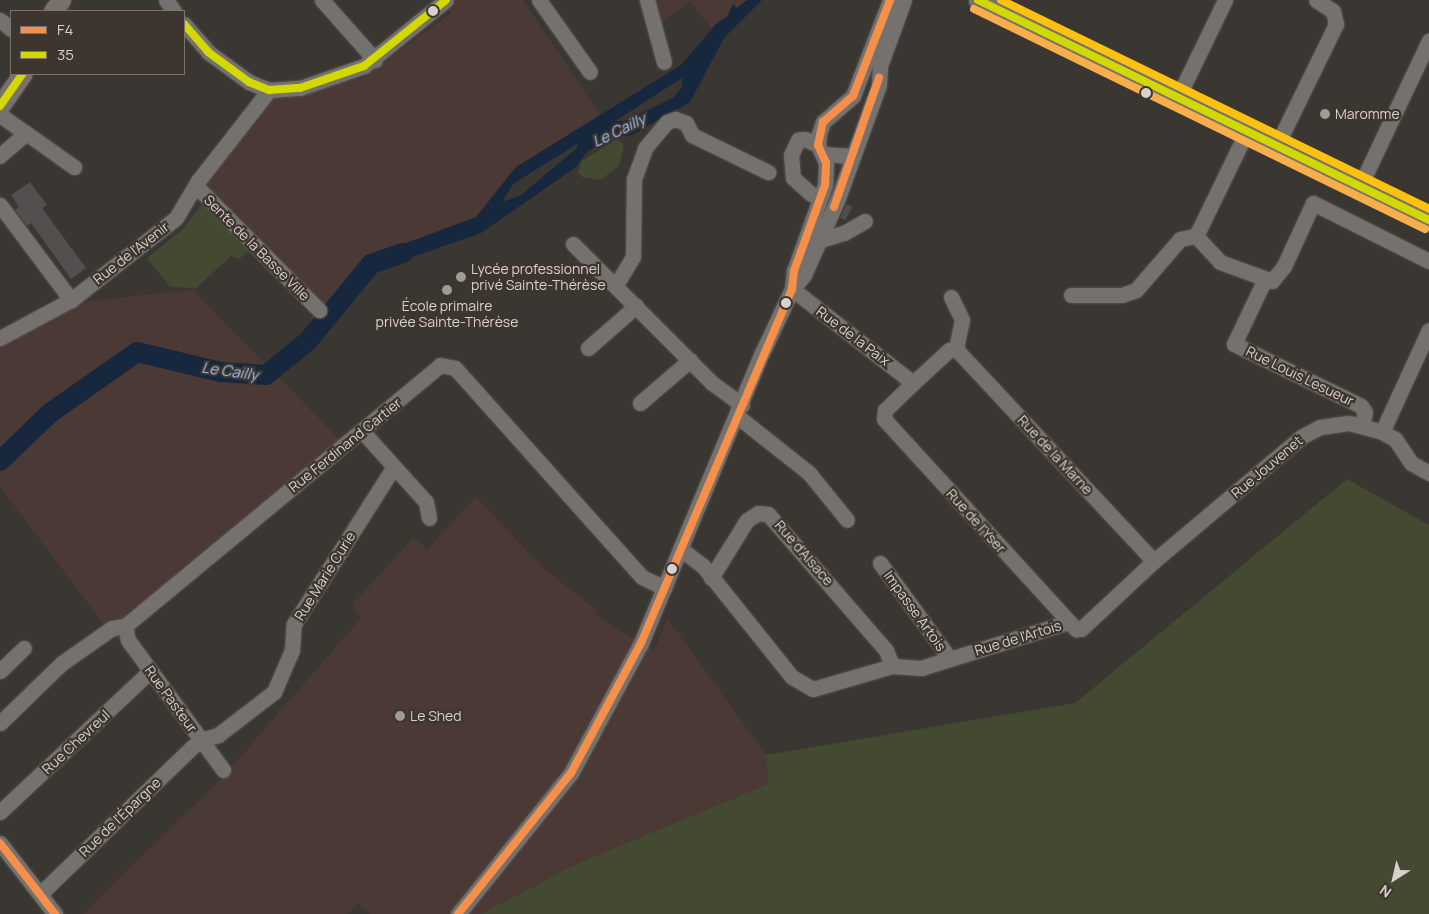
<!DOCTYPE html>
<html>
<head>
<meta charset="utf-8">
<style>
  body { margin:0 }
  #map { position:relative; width:1429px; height:914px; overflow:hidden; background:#3a3632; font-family:Manrope,sans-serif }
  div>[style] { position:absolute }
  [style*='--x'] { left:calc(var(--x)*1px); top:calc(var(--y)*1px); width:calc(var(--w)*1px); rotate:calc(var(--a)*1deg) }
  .industrial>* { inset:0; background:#4b3935 }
  .green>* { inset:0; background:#444932 }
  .water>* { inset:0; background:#16273e }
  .river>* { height:20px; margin:-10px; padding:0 10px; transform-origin:10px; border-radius:10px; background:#16273e }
  .building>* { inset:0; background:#544f4e }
  .minor-tunnel>* { height:15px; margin-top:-7.5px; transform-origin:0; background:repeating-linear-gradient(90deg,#514d49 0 15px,transparent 0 23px) }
  .roads { filter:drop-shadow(0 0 1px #575450) drop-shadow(0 0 1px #575450) }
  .minor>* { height:15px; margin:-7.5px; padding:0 7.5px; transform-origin:7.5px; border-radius:7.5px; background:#74716e }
  .major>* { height:19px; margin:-9.5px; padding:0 9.5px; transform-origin:9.5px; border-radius:9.5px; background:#78716d }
  .bus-1>* { height:8px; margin:-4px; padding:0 4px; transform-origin:4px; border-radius:4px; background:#f68f4a }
  .bus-2>* { height:8px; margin:-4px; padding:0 4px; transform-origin:4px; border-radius:4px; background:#d3d800 }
  .bus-3>* { height:8px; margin:-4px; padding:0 4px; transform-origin:4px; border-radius:4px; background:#f8ae4b }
  .bus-4>* { height:8px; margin:-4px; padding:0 4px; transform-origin:4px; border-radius:4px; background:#fdc210 }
  .dots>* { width:14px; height:14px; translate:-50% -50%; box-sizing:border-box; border:2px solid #3e362e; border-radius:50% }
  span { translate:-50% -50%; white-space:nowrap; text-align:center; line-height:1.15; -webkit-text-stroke:4.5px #3e362e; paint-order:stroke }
  .poi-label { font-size:14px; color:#d6d1cc }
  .left { translate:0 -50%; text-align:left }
  .street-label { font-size:14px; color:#d6d1cc }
  .water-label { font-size:15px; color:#9dc3f7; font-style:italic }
  .legend { position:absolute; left:10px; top:10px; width:175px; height:65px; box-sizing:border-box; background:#3e362e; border:1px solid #7b746d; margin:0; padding:6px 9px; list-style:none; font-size:15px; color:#d6d1cc }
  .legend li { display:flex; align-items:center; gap:10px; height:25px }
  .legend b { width:25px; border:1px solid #7b746d }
  .north { position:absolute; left:1369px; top:854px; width:50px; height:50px; -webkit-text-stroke:4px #3e362e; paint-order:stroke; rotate:215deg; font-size:14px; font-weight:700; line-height:20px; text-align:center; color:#d6d1cc }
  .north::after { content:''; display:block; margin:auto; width:18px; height:22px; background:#d6d1cc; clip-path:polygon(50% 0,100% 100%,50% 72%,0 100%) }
</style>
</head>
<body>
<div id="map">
  <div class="industrial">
    <i style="clip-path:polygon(453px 0,523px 0,600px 115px,510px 174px,478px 217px,463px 226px,377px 251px,348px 277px,324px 310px,207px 188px,207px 178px,272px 98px,362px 78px,451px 13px,446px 6px)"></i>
    <i style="clip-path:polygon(650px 0,747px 0,711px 28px,690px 1px,656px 27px)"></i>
    <i style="clip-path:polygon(193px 290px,350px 450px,121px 640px,114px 638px,0 487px,0 341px,68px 303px)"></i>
    <i style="clip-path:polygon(476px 497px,542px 567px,598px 611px,596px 616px,654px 651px,668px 619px,766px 755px,768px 784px,574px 865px,481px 914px,370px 914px,358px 904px,347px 914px,83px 914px,223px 777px,361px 618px,352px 605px,413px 538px,427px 549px)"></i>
  </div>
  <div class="green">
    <i style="clip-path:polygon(617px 139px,624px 145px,619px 166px,600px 180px,582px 177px,578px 172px,582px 161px)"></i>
    <i style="clip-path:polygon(205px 200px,253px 248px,239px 259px,231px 256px,196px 288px,170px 287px,147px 258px,183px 229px)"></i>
    <i style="clip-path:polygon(1347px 479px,1429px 525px,1429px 914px,481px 914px,574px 865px,768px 784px,766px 755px,1075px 703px)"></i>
  </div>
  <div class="water">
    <i style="clip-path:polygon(evenodd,747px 0,762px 0,724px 38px,690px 102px,630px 136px,613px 136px,587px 152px,576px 167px,481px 233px,384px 267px,374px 255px,476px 217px,516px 167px,681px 65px,718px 22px,727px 17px,733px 4px,737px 8px,747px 0,682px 78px,682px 87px,673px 98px,624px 121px,615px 121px,682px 78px,747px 0,577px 144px,578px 147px,520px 196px,502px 202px,513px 184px,577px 144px)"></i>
  </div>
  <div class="river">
    <i style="--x:0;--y:461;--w:69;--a:-43.8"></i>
    <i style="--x:50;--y:413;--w:106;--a:-35"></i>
    <i style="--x:137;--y:352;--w:85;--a:13.5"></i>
    <i style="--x:220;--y:372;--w:46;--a:3.7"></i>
    <i style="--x:266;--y:375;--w:54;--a:-39"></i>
    <i style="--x:308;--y:341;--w:99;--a:-50.7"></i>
    <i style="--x:371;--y:264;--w:34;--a:-19"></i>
  </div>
  <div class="building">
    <i style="clip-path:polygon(30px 182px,47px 205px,42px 208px,86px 268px,71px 279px,31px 223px,27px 226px,15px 210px,19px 207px,11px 195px)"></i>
  </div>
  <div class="minor-tunnel">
    <i style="--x:823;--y:200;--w:29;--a:27"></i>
  </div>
  <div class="roads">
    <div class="minor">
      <i style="--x:166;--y:0;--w:14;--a:54"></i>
      <i style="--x:322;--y:0;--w:80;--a:48.5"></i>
      <i style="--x:539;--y:0;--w:88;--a:54.7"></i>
      <i style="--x:647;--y:0;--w:64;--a:74.7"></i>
      <i style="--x:0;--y:20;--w:14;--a:39"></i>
      <i style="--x:184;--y:24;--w:37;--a:49"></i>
      <i style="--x:208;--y:52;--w:51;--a:36.2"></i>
      <i style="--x:249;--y:82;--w:22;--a:22"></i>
      <i style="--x:269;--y:90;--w:31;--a:-4"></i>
      <i style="--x:300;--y:88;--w:68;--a:-19"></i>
      <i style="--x:364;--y:66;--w:105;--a:-38.8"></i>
      <i style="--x:1178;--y:97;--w:108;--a:-64.1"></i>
      <i style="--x:0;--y:115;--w:32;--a:35"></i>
      <i style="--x:26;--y:133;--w:35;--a:139"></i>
      <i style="--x:1247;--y:131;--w:117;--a:115.9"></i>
      <i style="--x:1196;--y:236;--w:35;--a:47"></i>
      <i style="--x:1220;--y:262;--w:55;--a:20.1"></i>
      <i style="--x:1272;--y:281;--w:19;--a:-51"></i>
      <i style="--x:1284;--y:266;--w:69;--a:-65.3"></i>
      <i style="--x:1313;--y:203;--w:130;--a:26.6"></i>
      <i style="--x:26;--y:133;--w:59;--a:35.3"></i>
      <i style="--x:1277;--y:145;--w:135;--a:-64"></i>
      <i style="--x:1336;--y:24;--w:13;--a:-103"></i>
      <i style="--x:1333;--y:11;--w:20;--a:-147"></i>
      <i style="--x:823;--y:154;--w:29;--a:4"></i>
      <i style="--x:196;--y:186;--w:175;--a:45.2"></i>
      <i style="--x:1360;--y:186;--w:161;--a:-64.6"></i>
      <i style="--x:811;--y:194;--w:24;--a:-138"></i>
      <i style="--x:793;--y:178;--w:23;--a:-95"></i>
      <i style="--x:791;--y:155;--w:17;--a:-65"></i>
      <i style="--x:798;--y:140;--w:7;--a:-8"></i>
      <i style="--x:805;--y:139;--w:14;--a:25"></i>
      <i style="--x:0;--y:205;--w:119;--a:53.2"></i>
      <i style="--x:817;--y:241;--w:28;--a:-17"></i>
      <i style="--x:844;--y:233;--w:24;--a:-30"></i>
      <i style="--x:573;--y:244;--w:197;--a:45"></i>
      <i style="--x:712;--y:383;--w:37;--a:36"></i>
      <i style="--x:1264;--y:281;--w:70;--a:115.5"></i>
      <i style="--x:1234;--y:344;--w:141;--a:26"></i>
      <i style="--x:1361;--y:406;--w:7;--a:56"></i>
      <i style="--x:1365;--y:412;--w:13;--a:103"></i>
      <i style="--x:616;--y:285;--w:33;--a:-59"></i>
      <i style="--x:633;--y:257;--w:78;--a:-89.3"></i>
      <i style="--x:634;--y:179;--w:33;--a:-70"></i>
      <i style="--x:645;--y:148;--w:34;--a:-50"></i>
      <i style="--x:667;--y:122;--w:9;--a:-21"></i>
      <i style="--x:675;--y:119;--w:12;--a:20"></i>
      <i style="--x:686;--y:123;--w:13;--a:63"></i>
      <i style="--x:692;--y:135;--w:85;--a:26"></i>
      <i style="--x:792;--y:289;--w:18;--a:-84"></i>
      <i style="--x:794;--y:271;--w:91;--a:-70.2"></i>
      <i style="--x:825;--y:185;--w:22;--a:-87"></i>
      <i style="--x:826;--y:163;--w:20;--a:-114"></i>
      <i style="--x:818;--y:145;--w:11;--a:-85"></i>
      <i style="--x:819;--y:134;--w:13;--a:-72"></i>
      <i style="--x:823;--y:122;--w:40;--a:-41"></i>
      <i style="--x:853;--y:96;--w:103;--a:-68.9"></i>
      <i style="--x:792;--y:289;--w:153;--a:37.8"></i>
      <i style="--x:1071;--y:295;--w:51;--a:0"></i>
      <i style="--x:1122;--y:295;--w:15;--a:-20"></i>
      <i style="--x:1136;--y:290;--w:67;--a:-49.2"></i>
      <i style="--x:1180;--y:239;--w:16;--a:-11"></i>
      <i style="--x:951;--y:297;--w:25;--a:64"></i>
      <i style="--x:962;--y:320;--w:30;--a:102"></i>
      <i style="--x:0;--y:338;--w:81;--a:-28.2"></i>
      <i style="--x:71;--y:300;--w:133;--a:-38"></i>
      <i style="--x:176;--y:218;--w:43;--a:-59.3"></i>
      <i style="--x:198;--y:181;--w:115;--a:-52"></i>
      <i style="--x:588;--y:348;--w:64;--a:-41.2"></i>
      <i style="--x:956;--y:349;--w:7;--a:172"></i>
      <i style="--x:949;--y:350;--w:49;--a:137.5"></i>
      <i style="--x:913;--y:383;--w:39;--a:136"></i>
      <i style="--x:885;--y:410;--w:9;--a:96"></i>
      <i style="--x:884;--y:419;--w:285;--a:47.6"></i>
      <i style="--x:1076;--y:629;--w:5;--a:0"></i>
      <i style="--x:1081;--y:629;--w:100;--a:-43"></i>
      <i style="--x:1154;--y:561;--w:192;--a:-40.1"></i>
      <i style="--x:1301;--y:437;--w:21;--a:-28"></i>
      <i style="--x:1320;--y:427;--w:29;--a:-8"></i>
      <i style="--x:1349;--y:423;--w:34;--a:15"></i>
      <i style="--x:1382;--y:432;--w:15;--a:28"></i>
      <i style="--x:1395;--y:439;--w:29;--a:56"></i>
      <i style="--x:1411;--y:463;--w:21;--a:29"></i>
      <i style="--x:956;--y:349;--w:290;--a:47"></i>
      <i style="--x:640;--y:403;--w:66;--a:-40.7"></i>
      <i style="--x:737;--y:416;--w:92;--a:38.4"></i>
      <i style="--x:809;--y:473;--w:60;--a:51"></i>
      <i style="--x:362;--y:431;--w:96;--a:48"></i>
      <i style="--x:426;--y:502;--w:16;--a:79"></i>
      <i style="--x:1382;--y:432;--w:112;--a:-65.3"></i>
      <i style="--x:681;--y:549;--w:28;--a:38"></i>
      <i style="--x:703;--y:566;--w:142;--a:51.3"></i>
      <i style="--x:792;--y:677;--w:24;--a:30"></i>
      <i style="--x:813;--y:689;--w:82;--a:-16.2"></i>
      <i style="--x:892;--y:666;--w:29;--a:4"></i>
      <i style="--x:921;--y:668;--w:155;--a:-17.3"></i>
      <i style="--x:880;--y:563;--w:119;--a:53.9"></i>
      <i style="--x:711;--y:578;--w:68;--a:-58.2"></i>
      <i style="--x:747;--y:520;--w:13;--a:-32"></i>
      <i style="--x:758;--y:513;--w:10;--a:6"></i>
      <i style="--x:768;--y:514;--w:180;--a:49.1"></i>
      <i style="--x:886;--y:650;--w:17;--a:69"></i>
      <i style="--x:125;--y:626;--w:14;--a:78"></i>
      <i style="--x:128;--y:640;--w:161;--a:53.8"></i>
      <i style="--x:0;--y:671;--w:33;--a:-44"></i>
      <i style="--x:0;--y:723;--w:86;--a:-44.1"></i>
      <i style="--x:62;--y:663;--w:61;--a:-35"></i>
      <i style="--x:112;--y:628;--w:13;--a:-9"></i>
      <i style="--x:125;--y:626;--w:409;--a:-39.6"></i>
      <i style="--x:440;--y:365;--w:15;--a:11"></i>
      <i style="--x:455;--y:368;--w:280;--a:48.2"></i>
      <i style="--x:642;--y:577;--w:25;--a:26"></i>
      <i style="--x:0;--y:812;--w:206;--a:-43.2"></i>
      <i style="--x:0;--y:843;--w:90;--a:52.2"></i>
      <i style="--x:40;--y:894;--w:210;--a:-44"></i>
      <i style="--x:191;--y:748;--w:13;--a:-39"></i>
      <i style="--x:201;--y:740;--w:18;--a:-16"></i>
      <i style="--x:218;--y:735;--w:71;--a:-37.5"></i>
      <i style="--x:274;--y:692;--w:46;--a:-66.8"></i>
      <i style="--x:292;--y:650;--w:26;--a:-86"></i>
      <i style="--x:294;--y:624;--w:185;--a:-57.6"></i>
      <i style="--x:458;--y:914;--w:181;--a:-51.3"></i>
      <i style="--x:571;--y:773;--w:148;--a:-61.7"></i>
      <i style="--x:641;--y:643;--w:314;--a:-67.4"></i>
      <i style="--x:762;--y:353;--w:71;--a:-64.9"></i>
      <i style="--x:792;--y:289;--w:18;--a:-49"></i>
      <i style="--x:804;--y:275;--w:81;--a:-66"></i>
      <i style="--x:837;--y:201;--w:123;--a:-70.1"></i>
      <i style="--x:879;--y:85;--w:19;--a:-87"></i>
      <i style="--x:880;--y:66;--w:70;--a:-70"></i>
    </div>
    <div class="major">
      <i style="--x:978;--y:0;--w:502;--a:26"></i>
      <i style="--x:53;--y:11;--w:14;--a:-54"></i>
      <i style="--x:0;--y:106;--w:39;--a:-55"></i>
    </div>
  </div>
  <div class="bus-1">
    <i style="--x:834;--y:207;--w:137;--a:-70.8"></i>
    <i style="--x:0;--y:843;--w:90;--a:52.2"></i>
    <i style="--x:458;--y:914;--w:181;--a:-51.3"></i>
    <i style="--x:571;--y:773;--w:148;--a:-61.7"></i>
    <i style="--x:641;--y:643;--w:385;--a:-66.9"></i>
    <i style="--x:792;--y:289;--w:18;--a:-84"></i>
    <i style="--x:794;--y:271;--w:91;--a:-70.2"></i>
    <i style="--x:825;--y:185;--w:22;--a:-87"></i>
    <i style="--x:826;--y:163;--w:20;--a:-114"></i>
    <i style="--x:818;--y:145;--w:24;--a:-78"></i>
    <i style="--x:823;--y:122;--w:40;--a:-41"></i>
    <i style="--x:853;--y:96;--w:103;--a:-68.9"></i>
  </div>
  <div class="bus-2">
    <i style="--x:978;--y:0;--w:502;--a:26"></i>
    <i style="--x:184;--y:24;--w:37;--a:49"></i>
    <i style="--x:208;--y:52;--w:51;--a:36.2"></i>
    <i style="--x:249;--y:82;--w:22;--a:22"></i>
    <i style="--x:269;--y:90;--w:31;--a:-4"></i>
    <i style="--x:300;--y:88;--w:68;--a:-19"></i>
    <i style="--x:364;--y:66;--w:105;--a:-38.8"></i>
    <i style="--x:0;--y:106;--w:39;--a:-55"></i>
  </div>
  <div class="bus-3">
    <i style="--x:974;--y:9;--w:502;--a:26"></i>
  </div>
  <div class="bus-4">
    <i style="--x:1001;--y:0;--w:476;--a:26"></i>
  </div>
  <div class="dots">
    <i style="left:433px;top:11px;background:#d6d1cc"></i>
    <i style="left:1146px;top:93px;background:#d6d1cc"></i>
    <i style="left:1325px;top:114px;background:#9f9b96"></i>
    <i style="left:461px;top:277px;background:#9f9b96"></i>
    <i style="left:447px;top:290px;background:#9f9b96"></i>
    <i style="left:786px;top:303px;background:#d6d1cc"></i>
    <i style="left:672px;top:569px;background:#d6d1cc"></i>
    <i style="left:400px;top:716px;background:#9f9b96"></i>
  </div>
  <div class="poi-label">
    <span class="left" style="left:1335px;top:114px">Maromme</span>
    <span class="left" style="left:471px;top:277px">Lycée professionnel<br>privé Sainte-Thérèse</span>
    <span style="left:447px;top:314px">École primaire<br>privée Sainte-Thérèse</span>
    <span class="left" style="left:410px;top:716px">Le Shed</span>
  </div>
  <div class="street-label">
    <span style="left:257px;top:248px;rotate:45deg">Sente de la Basse Ville</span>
    <span style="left:131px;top:253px;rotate:-38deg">Rue de l'Avenir</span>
    <span style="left:853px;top:336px;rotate:37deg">Rue de la Paix</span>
    <span style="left:1300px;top:376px;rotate:26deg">Rue Louis Lesueur</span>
    <span style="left:345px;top:445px;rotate:-39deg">Rue Ferdinand Cartier</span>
    <span style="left:1055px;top:455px;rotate:47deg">Rue de la Marne</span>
    <span style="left:1267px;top:467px;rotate:-40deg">Rue Jouvenet</span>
    <span style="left:976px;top:521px;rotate:48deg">Rue de l'Yser</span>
    <span style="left:804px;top:553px;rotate:49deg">Rue d'Alsace</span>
    <span style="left:325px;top:576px;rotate:-58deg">Rue Marie Curie</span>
    <span style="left:915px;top:611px;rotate:54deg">Impasse Artois</span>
    <span style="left:1018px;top:638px;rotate:-17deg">Rue de l'Artois</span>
    <span style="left:171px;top:699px;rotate:54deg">Rue Pasteur</span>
    <span style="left:76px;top:742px;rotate:-43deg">Rue Chevreul</span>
    <span style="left:120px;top:817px;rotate:-44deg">Rue de l'Épargne</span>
  </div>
  <div class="water-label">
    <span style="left:619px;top:130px;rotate:-26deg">Le Cailly</span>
    <span style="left:230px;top:371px;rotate:8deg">Le Cailly</span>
  </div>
  <ul class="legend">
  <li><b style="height:6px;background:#f68f4a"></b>F4</li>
  <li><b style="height:6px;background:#d3d800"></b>35</li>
  </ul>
  <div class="north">N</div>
</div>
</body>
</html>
